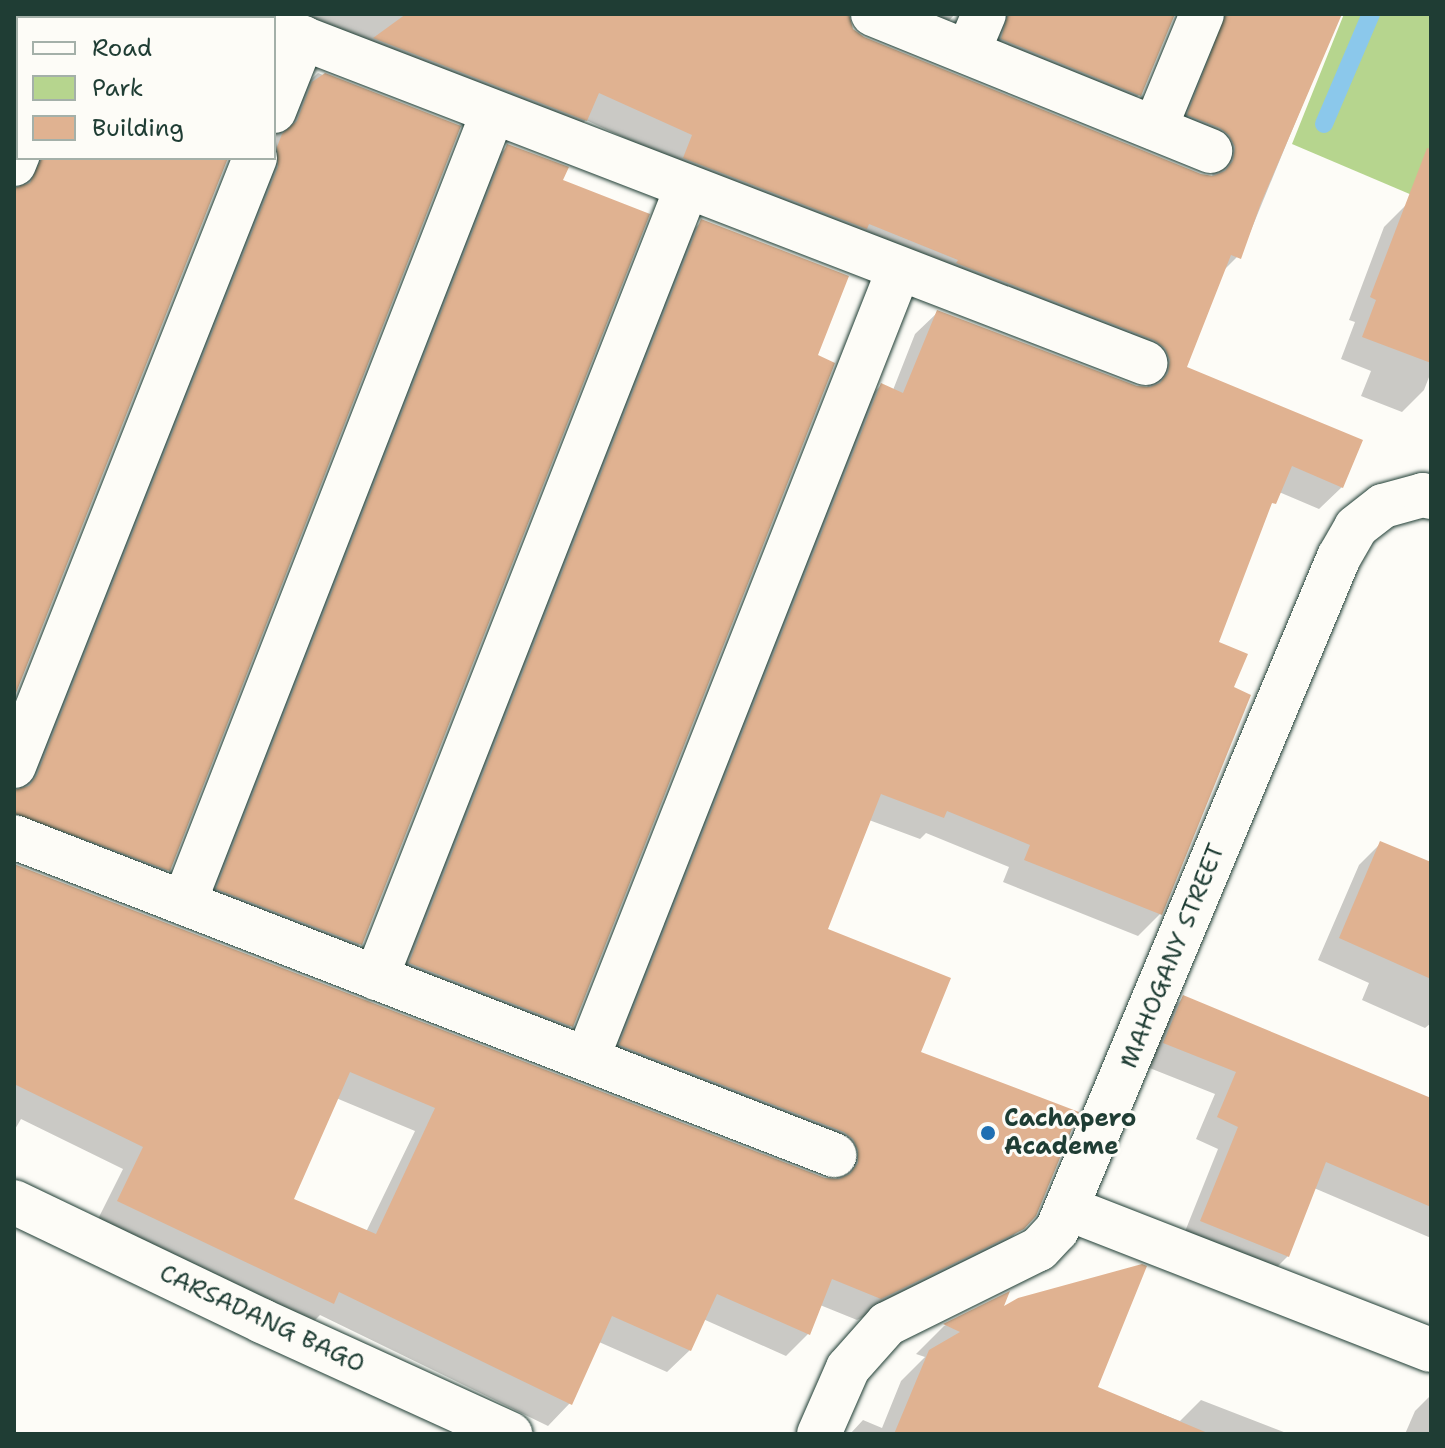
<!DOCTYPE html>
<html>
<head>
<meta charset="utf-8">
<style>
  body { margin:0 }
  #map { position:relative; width:1445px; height:1448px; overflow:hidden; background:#fdfcf7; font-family:"Shantell Sans",sans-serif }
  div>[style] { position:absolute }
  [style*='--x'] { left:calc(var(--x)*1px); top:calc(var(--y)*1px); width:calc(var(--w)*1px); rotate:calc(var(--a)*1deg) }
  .green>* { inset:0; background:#b6d58e }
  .shadow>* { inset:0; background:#0003 }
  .stream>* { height:18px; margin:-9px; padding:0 9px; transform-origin:9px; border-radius:9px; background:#8bc8eb }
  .building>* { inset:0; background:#e0b291 }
  .roads { filter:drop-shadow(0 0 2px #1f3d34) drop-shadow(0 0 2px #1f3d34) }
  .minor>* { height:44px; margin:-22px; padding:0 22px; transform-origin:22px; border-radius:22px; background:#fdfcf7 }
  .dots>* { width:22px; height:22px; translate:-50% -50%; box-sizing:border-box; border:4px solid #fdfcf7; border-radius:50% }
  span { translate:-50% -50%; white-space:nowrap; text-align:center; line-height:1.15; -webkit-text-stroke:6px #fdfcf7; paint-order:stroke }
  .street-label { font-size:24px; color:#1f3d34 }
  .poi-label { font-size:24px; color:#1f3d34; font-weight:700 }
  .left { translate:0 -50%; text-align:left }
  .frame { position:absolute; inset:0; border:16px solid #1f3d34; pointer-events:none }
  .legend { position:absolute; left:16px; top:16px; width:260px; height:144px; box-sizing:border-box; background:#fdfcf7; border:2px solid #a4b0a9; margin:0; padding:10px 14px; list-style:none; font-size:24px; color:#1f3d34 }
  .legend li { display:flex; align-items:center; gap:16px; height:40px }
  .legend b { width:40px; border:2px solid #a4b0a9 }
</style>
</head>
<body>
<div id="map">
  <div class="green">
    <i style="clip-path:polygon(1344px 14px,1431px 14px,1431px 169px,1419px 198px,1292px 144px)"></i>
  </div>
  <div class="shadow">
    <i style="clip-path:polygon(14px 14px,45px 14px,44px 18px,18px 18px,18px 158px,226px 158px,14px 693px,14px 190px,20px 187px,21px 173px,14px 159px)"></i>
    <i style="clip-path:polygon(evenodd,62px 14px,847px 14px,851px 30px,863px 39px,1200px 176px,1212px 177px,1213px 170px,1167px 137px,1191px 14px,1339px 16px,1242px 252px,1223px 271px,1185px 368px,1342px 487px,1319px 509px,1279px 492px,1267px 510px,1216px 643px,1231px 688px,1160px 914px,1138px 936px,1003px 882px,1009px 867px,926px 833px,920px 839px,869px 820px,825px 930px,1034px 1215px,999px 1250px,857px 1320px,820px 1305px,808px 1334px,786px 1356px,703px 1319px,690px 1350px,667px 1372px,599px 1342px,570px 1403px,548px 1426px,320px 1315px,310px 1325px,96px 1223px,123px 1169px,21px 1119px,14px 1131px,14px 866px,824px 1180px,836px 1182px,837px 1173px,599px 1067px,859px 408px,881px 385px,893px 390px,915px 334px,938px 312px,1136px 388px,1147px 389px,1148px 383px,586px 120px,564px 142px,274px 18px,67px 18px,62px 14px,336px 1098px,415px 1131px,366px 1232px,291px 1200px,336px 1098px)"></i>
    <i style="clip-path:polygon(856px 14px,955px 14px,930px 41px)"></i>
    <i style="clip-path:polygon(973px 14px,1173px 14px,1139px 95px,1117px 117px,980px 61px)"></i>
    <i style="clip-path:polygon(318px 73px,458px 127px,168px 870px,146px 892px,14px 841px,14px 792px,18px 793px,257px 191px,274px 158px,274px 137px,295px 95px)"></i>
    <i style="clip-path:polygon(508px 146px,360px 944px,338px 966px,196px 911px,486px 168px)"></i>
    <i style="clip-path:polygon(1406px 205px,1431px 214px,1431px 372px,1424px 390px,1402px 412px,1361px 396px,1371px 371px,1341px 359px,1355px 322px,1349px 320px,1384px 227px)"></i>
    <i style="clip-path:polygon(702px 221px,571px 1026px,549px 1048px,388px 985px,680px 243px)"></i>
    <i style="clip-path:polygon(1381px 843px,1431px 865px,1431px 1023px,1425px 1028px,1362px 1000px,1369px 983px,1318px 960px,1359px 865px)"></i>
    <i style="clip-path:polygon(1183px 998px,1431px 1100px,1431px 1238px,1314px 1188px,1288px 1256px,1266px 1278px,1180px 1244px,1218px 1149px,1196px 1139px,1215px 1094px,1142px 1065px,1161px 1020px)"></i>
    <i style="clip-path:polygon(1006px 1295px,1000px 1310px,1096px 1388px,1180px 1421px,1201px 1400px,1289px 1434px,850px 1434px,863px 1420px,882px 1428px,901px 1381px,925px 1357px,916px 1354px,944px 1326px)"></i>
    <i style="clip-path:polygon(1431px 1395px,1431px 1434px,1405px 1434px,1415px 1411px)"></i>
  </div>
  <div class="stream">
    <i style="--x:1324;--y:124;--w:120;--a:-66.9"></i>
  </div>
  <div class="building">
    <i style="clip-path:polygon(evenodd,406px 14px,849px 14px,853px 29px,864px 37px,1201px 174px,1213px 176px,1225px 171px,1233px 161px,1235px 147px,1229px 135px,1220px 128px,1187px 115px,1226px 14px,1342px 14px,1261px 203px,1241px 259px,1231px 255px,1187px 367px,1363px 440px,1343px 488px,1292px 466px,1276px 504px,1272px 503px,1219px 642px,1248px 654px,1234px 687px,1251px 695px,1162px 915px,1024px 860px,1030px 845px,947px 811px,944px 818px,881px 794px,828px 929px,951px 978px,921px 1052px,1079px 1112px,1036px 1216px,1024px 1229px,881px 1299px,832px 1279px,810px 1335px,717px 1294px,691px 1351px,612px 1316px,572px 1405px,339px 1292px,334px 1304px,117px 1201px,143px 1147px,14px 1084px,14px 864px,825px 1178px,839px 1179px,850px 1174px,858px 1163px,858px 1150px,853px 1139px,844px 1132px,619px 1045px,881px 383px,903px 393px,937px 310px,1137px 386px,1150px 387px,1160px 383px,1168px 373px,1170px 360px,1165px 348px,1154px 340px,956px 263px,958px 260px,869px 224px,867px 229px,683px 158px,692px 135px,599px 93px,587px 121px,373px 38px,406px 14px,350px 1072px,435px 1108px,376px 1234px,294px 1199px,350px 1072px)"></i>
    <i style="clip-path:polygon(1008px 14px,1175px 14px,1141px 96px,1001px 39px)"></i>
    <i style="clip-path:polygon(325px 73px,461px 126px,170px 871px,14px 813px,14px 790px,29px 786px,37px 775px,278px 167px,277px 147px,282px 134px,297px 121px,312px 82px)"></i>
    <i style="clip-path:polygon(507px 144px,569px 167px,563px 180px,650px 214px,362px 945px,216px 889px)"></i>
    <i style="clip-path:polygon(1427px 148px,1431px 149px,1431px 363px,1362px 337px,1376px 300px,1370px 297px)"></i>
    <i style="clip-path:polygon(42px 158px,228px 158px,14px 698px,14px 188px,30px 183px)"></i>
    <i style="clip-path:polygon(701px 219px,849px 276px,818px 355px,835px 363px,573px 1027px,409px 963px)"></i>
    <i style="clip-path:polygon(1380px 841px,1431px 862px,1431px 979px,1339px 938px)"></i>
    <i style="clip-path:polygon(1183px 995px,1431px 1098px,1431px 1207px,1326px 1162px,1289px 1257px,1200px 1221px,1238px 1127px,1217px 1117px,1236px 1072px,1163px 1043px)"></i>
    <i style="clip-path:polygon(1142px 1264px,1147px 1266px,1098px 1387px,1210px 1434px,894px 1434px,929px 1350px,960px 1332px,943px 1324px,1010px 1291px,1004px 1306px,1018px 1298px)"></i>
  </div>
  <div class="roads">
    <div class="minor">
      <i style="--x:873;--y:14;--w:364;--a:22.1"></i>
      <i style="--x:71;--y:18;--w:4;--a:-63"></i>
      <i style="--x:274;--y:27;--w:934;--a:21.09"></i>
      <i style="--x:968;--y:52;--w:41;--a:-67.2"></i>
      <i style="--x:274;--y:111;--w:79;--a:-68.3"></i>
      <i style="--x:1155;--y:128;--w:123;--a:-67.6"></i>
      <i style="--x:14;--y:164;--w:11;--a:-68"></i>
      <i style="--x:14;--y:766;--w:654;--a:-68.38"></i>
      <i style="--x:14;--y:837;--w:880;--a:21.2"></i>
      <i style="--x:184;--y:903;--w:849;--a:-68.66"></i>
      <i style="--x:376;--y:978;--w:850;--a:-68.54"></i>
      <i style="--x:587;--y:1059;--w:849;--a:-68.45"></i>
      <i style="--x:14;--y:1202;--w:275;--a:25.6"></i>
      <i style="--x:262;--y:1321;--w:273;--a:24.5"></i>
      <i style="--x:1069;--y:1209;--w:388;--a:21.3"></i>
      <i style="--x:819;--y:1434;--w:72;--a:-66.3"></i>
      <i style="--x:848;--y:1368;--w:59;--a:-48.4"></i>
      <i style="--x:887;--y:1324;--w:169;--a:-26.3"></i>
      <i style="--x:1039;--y:1249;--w:26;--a:-47"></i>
      <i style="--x:1057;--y:1230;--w:730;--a:-67.27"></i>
      <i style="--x:1339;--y:557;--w:34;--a:-60"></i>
      <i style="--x:1356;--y:527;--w:34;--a:-38"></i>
      <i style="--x:1383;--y:506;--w:41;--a:-15.4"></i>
      <i style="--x:1423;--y:495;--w:8;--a:14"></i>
    </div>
  </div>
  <div class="dots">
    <i style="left:988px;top:1133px;background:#1f6fb2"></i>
  </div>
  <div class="street-label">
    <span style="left:1173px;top:956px;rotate:-68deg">MAHOGANY STREET</span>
    <span style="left:262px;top:1319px;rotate:25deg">CARSADANG BAGO</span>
  </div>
  <div class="poi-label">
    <span class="left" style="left:1004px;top:1133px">Cachapero<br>Academe</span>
  </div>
  <div class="frame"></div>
  <ul class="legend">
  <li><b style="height:10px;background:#fdfcf7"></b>Road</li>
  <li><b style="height:22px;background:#b6d58e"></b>Park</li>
  <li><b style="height:22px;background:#e0b291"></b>Building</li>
  </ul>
</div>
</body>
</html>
